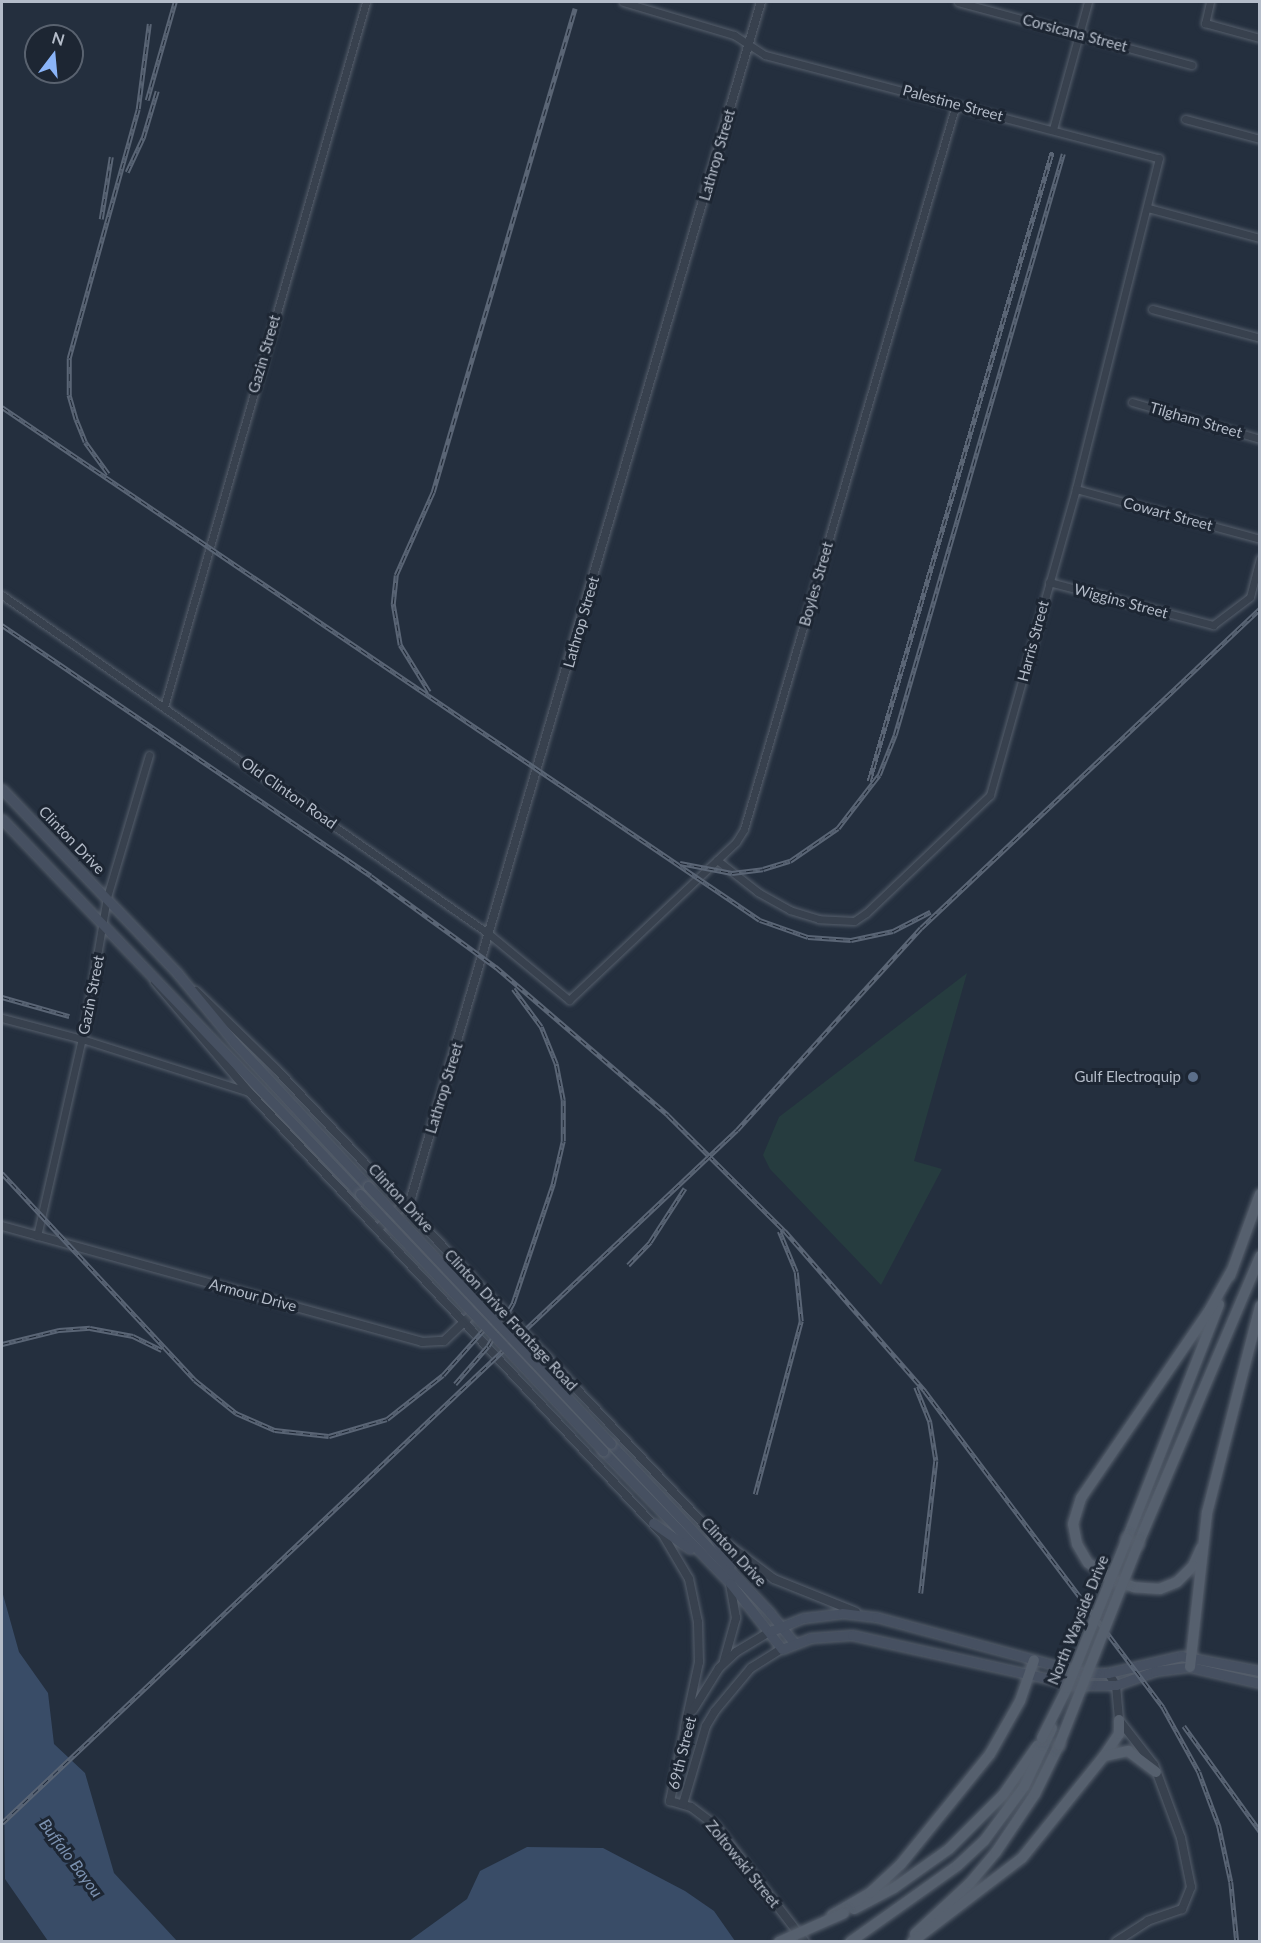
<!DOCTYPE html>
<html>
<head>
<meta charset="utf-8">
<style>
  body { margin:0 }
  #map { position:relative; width:1261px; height:1943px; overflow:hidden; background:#242f3e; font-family:Lato,sans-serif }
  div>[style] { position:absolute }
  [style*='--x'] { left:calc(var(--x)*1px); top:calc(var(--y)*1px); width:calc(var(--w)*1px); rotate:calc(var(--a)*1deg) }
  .green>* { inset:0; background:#263c3f }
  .water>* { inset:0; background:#394c67 }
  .roads { filter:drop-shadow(0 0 2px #565f6c) drop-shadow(0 0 2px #565f6c) }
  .minor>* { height:7px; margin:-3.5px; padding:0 3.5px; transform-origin:3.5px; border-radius:3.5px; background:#38414e }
  .tertiary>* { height:8px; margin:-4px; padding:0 4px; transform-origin:4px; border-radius:4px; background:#38414e }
  .secondary>* { height:9px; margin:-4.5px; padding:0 4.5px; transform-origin:4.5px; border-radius:4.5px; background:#465061 }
  .primary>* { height:10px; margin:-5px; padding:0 5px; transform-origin:5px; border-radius:5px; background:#56606e }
  .rail>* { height:4.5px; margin-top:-2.25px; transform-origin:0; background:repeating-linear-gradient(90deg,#1d2633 0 7px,#5a6575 0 14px); box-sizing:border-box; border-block:2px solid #5a6575 }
  .bridges { filter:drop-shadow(0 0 2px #565f6c) drop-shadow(0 0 2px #565f6c) }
  .secondary-bridge>* { height:9px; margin:-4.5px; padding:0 4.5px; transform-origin:4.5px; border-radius:4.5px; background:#465061 }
  .primary-bridge>* { height:10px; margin:-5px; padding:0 5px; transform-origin:5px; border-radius:5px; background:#56606e }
  .dots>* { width:16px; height:16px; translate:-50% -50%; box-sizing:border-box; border:3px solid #1d2633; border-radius:50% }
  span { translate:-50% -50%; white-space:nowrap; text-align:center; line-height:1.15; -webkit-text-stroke:6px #1d2633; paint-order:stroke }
  .street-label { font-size:15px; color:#b4bcc9 }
  .poi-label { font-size:15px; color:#b4bcc9 }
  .right { translate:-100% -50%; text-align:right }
  .water-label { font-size:16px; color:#7c92b1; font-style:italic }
  .frame { position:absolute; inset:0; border:3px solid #b4bcc9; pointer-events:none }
  .north { position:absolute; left:24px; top:24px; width:60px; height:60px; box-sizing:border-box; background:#1d2633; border:2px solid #59626f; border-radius:50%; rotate:16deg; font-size:16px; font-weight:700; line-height:24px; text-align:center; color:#b4bcc9 }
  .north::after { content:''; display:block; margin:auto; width:21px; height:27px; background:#8ab4f8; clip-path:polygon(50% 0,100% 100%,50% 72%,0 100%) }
</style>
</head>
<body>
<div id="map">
  <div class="green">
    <i style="clip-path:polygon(967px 973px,914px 1161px,942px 1169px,881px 1285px,770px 1169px,763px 1155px,779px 1117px)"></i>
  </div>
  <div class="water">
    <i style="clip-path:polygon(2px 1591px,19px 1652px,48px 1693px,54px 1744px,85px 1773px,114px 1873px,177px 1941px,48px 1941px,5px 1879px)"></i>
    <i style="clip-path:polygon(527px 1847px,603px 1848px,685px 1891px,714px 1911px,735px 1941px,409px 1941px,467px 1899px,480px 1871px)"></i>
  </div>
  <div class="roads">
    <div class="minor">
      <i style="--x:623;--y:2;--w:116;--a:16.6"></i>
      <i style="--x:734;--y:35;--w:37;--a:33"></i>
      <i style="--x:765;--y:55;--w:407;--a:14.7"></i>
      <i style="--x:1159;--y:158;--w:341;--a:104.1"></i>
      <i style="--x:1076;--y:489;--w:318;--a:105.7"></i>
      <i style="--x:990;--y:795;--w:171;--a:136.4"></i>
      <i style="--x:866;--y:913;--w:14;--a:146"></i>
      <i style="--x:854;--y:921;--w:35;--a:-177"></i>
      <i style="--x:819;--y:919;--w:30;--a:-163"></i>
      <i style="--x:790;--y:910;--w:37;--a:-151"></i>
      <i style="--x:758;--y:892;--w:52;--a:-142"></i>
      <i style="--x:958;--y:2;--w:242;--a:15.1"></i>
      <i style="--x:1210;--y:2;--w:22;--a:103"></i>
      <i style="--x:1205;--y:23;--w:57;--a:15.3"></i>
      <i style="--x:1185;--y:119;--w:78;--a:14.9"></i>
      <i style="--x:1053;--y:129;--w:132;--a:-74.6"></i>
      <i style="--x:1148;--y:208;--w:116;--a:15"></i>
      <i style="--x:1152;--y:309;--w:112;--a:15"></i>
      <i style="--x:1132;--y:402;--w:133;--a:16.1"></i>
      <i style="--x:1076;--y:489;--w:191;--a:15.2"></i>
      <i style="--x:1049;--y:582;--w:170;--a:14.7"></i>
      <i style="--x:1213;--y:625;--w:46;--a:-37.1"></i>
      <i style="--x:1250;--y:597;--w:40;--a:-75.6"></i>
      <i style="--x:2;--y:595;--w:593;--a:34.84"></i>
      <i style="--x:489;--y:934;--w:104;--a:39.5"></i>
      <i style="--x:569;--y:1000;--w:230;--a:-43.4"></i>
      <i style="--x:736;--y:842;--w:15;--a:-58"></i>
      <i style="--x:744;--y:829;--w:755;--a:-73.7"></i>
      <i style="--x:164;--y:707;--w:733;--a:-74.01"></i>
      <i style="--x:2;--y:1018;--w:83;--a:14.7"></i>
      <i style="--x:82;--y:1039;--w:175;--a:17.6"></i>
      <i style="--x:37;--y:1236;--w:221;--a:-77.2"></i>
      <i style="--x:86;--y:1021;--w:126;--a:-80.4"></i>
      <i style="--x:107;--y:897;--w:148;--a:-73.5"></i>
    </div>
    <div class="tertiary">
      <i style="--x:155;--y:982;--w:145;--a:49.5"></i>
      <i style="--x:249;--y:1092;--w:606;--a:46.94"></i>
      <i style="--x:663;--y:1535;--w:51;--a:59.4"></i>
      <i style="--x:689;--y:1579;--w:44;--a:78.2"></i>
      <i style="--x:698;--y:1622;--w:40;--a:88.6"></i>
      <i style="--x:699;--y:1662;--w:66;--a:102.2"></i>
      <i style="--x:196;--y:991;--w:113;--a:44.3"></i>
      <i style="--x:277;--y:1070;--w:632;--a:46.79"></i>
      <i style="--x:710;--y:1531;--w:80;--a:36.9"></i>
      <i style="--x:774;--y:1579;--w:88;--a:21.9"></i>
      <i style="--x:2;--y:1226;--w:436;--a:15.4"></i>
      <i style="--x:422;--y:1342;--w:22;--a:-3"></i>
      <i style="--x:444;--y:1341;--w:57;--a:-43.6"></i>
      <i style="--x:378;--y:1229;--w:45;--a:-43.2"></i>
      <i style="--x:411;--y:1198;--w:1246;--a:-73.69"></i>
      <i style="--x:724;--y:1661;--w:45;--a:-74.4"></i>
      <i style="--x:736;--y:1618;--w:35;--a:-100"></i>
      <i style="--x:1108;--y:1673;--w:14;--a:56"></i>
      <i style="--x:1116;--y:1685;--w:35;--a:85"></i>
      <i style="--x:1119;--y:1720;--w:57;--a:52.1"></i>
      <i style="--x:1154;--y:1765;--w:78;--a:69.7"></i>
      <i style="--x:1181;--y:1838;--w:50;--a:78.5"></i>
      <i style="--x:1191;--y:1887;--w:24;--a:112"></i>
      <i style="--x:1182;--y:1909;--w:36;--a:161"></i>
      <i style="--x:1148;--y:1921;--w:38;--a:147"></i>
      <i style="--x:693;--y:1710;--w:49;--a:-58.2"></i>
      <i style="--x:719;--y:1668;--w:23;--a:-43"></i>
      <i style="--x:736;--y:1652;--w:41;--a:-31"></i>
      <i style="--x:686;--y:1724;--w:79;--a:101.7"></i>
      <i style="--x:670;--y:1801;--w:22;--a:16"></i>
      <i style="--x:691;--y:1807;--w:30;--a:37"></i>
      <i style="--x:715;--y:1825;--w:148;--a:52.4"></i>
      <i style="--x:683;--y:1804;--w:81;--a:-73.6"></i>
      <i style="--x:706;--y:1726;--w:17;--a:-59"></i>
      <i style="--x:715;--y:1711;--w:56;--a:-50.1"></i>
      <i style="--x:751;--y:1668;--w:36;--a:-32"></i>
    </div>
    <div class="secondary">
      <i style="--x:2;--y:789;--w:255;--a:46.4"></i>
      <i style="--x:178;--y:974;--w:88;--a:50.5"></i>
      <i style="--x:234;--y:1042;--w:197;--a:47.1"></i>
      <i style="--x:2;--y:819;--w:518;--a:46.33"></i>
      <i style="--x:611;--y:1444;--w:232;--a:46.7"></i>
      <i style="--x:770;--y:1613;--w:38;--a:51"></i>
      <i style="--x:603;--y:1451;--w:183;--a:46.1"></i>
      <i style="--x:730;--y:1583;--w:84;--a:51.8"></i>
      <i style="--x:782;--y:1649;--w:30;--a:-21"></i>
      <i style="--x:810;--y:1638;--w:42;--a:-4.1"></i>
      <i style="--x:852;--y:1635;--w:230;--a:12.5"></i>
      <i style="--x:1077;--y:1685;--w:39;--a:0"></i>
      <i style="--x:1116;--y:1685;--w:41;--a:-19.7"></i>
      <i style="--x:1155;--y:1671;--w:35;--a:-7"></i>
      <i style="--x:1190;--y:1667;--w:72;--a:12.9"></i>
      <i style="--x:653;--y:1523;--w:45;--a:35.1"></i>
      <i style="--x:710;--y:1531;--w:39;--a:58"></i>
      <i style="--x:771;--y:1631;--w:35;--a:-22"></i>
      <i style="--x:804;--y:1618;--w:38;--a:-7"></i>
      <i style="--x:842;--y:1613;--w:34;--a:7"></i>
      <i style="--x:876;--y:1617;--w:215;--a:15.1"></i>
      <i style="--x:1084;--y:1673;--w:24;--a:0"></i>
      <i style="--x:1108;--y:1673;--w:75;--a:-13.1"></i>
      <i style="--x:1181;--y:1656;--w:80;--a:10.8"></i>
    </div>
    <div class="primary">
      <i style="--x:1230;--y:1276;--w:87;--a:-69.9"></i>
      <i style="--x:1127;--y:1539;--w:252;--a:-68.6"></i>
      <i style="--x:1138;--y:1544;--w:313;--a:-67"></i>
      <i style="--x:1201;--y:1548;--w:20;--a:114"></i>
      <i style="--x:1193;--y:1566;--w:23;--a:135"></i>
      <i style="--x:1177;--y:1582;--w:18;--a:158"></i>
      <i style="--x:1160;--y:1589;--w:26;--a:-176"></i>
      <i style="--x:1134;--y:1587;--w:20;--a:-162"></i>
      <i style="--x:1115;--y:1581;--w:32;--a:-146"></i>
      <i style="--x:1088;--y:1563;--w:22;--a:-120"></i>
      <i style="--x:1077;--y:1544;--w:20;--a:-101"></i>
      <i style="--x:1073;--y:1524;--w:27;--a:-73"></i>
      <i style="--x:1081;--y:1498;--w:227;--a:-55.6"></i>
      <i style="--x:1209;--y:1311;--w:47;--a:-60.7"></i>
      <i style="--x:1190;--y:1667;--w:155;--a:-83.7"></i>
      <i style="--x:1207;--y:1513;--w:214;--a:-75.6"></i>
      <i style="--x:1104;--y:1756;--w:27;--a:-56"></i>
      <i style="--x:1119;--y:1734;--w:14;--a:-90"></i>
      <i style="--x:854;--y:1909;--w:45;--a:-27.7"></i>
      <i style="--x:894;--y:1888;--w:67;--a:-35.3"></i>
      <i style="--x:949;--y:1849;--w:76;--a:-45"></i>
      <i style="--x:1003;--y:1795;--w:60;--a:-55.2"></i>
      <i style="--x:832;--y:1915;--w:44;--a:-30.1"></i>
      <i style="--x:870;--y:1893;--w:42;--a:-43.1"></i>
      <i style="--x:901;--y:1864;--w:141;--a:-51"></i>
      <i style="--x:990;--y:1754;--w:61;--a:-60.5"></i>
      <i style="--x:1020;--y:1701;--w:43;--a:-71.1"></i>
      <i style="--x:915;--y:1934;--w:75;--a:-42.8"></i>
      <i style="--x:970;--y:1883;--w:40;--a:-50"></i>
      <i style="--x:996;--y:1852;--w:70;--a:-56.1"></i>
      <i style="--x:1035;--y:1794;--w:55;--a:-63.9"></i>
      <i style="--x:850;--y:1942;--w:131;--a:-35.4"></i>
      <i style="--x:957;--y:1866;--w:37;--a:-43"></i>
      <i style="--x:984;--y:1841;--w:67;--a:-53.5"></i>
      <i style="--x:1024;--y:1787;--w:65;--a:-64.6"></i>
      <i style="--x:912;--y:1942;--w:138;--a:-37.4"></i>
      <i style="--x:1022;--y:1858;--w:131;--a:-51.2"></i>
      <i style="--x:1104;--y:1756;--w:25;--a:-12"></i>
      <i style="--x:1128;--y:1751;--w:35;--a:37"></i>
    </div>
  </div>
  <div class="rail">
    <i style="--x:147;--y:100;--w:102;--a:-74.1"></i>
    <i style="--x:127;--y:172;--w:38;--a:-65"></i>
    <i style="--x:143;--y:138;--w:49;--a:-73.4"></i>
    <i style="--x:101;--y:219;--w:63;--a:-80.8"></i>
    <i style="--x:2;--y:407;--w:915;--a:34.09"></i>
    <i style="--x:760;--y:920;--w:51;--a:19.5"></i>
    <i style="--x:808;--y:937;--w:43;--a:4"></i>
    <i style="--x:851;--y:940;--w:43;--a:-12.1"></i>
    <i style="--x:893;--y:931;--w:42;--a:-27.2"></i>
    <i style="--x:108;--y:474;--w:39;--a:-126"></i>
    <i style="--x:85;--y:442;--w:24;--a:-112"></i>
    <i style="--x:76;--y:420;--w:26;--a:-106"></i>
    <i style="--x:69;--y:395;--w:37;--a:-90"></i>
    <i style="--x:69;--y:358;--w:258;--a:-74.5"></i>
    <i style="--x:138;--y:109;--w:86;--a:-82.6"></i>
    <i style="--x:2;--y:625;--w:446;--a:34.2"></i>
    <i style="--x:371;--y:876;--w:155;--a:36.1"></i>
    <i style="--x:496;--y:967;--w:227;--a:40.7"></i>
    <i style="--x:668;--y:1115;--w:165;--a:44.8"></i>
    <i style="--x:785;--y:1231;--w:213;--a:48.8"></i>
    <i style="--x:925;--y:1391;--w:396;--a:53"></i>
    <i style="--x:1163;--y:1707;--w:74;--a:61"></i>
    <i style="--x:1199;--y:1772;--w:58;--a:69.7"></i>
    <i style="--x:1219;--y:1826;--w:57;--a:77.9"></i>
    <i style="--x:1231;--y:1882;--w:60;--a:84.3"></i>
    <i style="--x:429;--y:692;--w:55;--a:-121.7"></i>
    <i style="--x:400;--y:645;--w:42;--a:-99.7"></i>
    <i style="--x:393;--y:604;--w:29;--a:-84"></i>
    <i style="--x:396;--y:575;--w:91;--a:-66"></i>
    <i style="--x:433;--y:492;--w:504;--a:-73.65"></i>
    <i style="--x:869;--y:781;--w:655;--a:-73.78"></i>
    <i style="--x:680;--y:863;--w:53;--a:10.9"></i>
    <i style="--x:732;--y:873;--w:31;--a:-7"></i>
    <i style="--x:763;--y:869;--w:28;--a:-17"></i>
    <i style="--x:790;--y:861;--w:58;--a:-34.5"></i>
    <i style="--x:838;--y:828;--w:67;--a:-52.3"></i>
    <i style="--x:879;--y:775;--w:43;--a:-68.2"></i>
    <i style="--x:895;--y:735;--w:605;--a:-73.87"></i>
    <i style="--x:2;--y:997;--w:70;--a:15.8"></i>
    <i style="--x:2;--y:1173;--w:283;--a:47"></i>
    <i style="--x:195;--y:1380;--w:53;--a:38.8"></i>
    <i style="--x:236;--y:1413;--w:43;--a:23.6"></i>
    <i style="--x:275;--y:1430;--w:54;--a:6.3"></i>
    <i style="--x:329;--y:1436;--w:60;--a:-16.3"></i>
    <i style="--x:387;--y:1419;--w:71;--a:-38.2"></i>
    <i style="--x:443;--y:1375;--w:91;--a:-48.1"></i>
    <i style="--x:628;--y:1265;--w:32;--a:-46"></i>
    <i style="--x:650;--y:1242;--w:64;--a:-57.1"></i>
    <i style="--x:2;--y:1344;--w:59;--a:-13.8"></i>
    <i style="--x:59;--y:1330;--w:31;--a:-4"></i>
    <i style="--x:90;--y:1328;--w:44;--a:10.5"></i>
    <i style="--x:133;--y:1336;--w:32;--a:26"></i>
    <i style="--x:455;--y:1384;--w:50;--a:-49"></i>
    <i style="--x:488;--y:1346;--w:50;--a:-59.8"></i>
    <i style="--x:513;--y:1303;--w:126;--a:-71.4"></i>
    <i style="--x:553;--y:1184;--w:44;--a:-76.9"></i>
    <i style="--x:563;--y:1141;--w:41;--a:-90"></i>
    <i style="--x:563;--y:1100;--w:37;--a:-101"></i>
    <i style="--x:556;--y:1064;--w:40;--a:-112"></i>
    <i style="--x:541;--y:1027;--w:47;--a:-126.4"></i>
    <i style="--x:916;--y:1387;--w:38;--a:68"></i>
    <i style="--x:930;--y:1422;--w:39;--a:81"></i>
    <i style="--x:936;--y:1461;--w:133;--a:96.5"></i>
    <i style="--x:755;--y:1494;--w:179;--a:-75.1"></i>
    <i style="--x:801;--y:1321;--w:49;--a:-95.8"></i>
    <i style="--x:796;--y:1272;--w:44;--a:-112.5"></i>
    <i style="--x:1184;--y:1726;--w:130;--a:54.1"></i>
    <i style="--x:2;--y:1823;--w:1010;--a:-43.32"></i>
    <i style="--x:737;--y:1130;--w:273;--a:-47.7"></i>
    <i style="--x:921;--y:928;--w:466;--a:-43.3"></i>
  </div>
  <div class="bridges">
    <div class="secondary-bridge">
      <i style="--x:368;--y:1186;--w:354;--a:46.7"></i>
      <i style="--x:360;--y:1194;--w:354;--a:46.6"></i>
    </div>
    <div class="primary-bridge">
      <i style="--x:1042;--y:1738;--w:56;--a:-63.4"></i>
      <i style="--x:1067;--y:1688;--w:161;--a:-68.1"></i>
      <i style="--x:1059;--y:1745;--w:216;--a:-68.5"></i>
      <i style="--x:779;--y:1942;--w:71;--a:-24"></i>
    </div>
  </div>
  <div class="dots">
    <i style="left:1193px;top:1077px;background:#5c6f8a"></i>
  </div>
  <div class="street-label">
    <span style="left:1075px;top:33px;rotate:15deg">Corsicana Street</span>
    <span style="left:953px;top:103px;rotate:15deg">Palestine Street</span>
    <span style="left:717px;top:155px;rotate:-74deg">Lathrop Street</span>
    <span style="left:264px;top:354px;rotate:-74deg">Gazin Street</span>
    <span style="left:1196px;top:420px;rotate:16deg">Tilgham Street</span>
    <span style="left:1168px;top:514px;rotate:15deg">Cowart Street</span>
    <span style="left:816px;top:584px;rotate:-74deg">Boyles Street</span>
    <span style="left:1121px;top:601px;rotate:15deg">Wiggins Street</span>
    <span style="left:581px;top:622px;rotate:-74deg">Lathrop Street</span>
    <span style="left:1033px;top:641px;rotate:-75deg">Harris Street</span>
    <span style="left:289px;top:793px;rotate:35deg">Old Clinton Road</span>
    <span style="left:72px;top:840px;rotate:46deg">Clinton Drive</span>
    <span style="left:91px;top:995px;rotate:-79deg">Gazin Street</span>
    <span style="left:444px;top:1088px;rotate:-73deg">Lathrop Street</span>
    <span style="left:401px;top:1198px;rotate:47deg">Clinton Drive</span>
    <span style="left:253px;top:1295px;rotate:15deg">Armour Drive</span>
    <span style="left:511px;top:1320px;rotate:47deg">Clinton Drive Frontage Road</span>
    <span style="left:734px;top:1552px;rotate:47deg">Clinton Drive</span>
    <span style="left:1078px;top:1620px;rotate:-68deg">North Wayside Drive</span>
    <span style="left:682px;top:1753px;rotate:-76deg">69th Street</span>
    <span style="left:743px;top:1864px;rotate:51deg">Zoltowski Street</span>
  </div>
  <div class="poi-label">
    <span class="right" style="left:1181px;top:1077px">Gulf Electroquip</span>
  </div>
  <div class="water-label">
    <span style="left:71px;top:1858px;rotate:53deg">Buffalo Bayou</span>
  </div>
  <div class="frame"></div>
  <div class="north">N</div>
</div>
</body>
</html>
